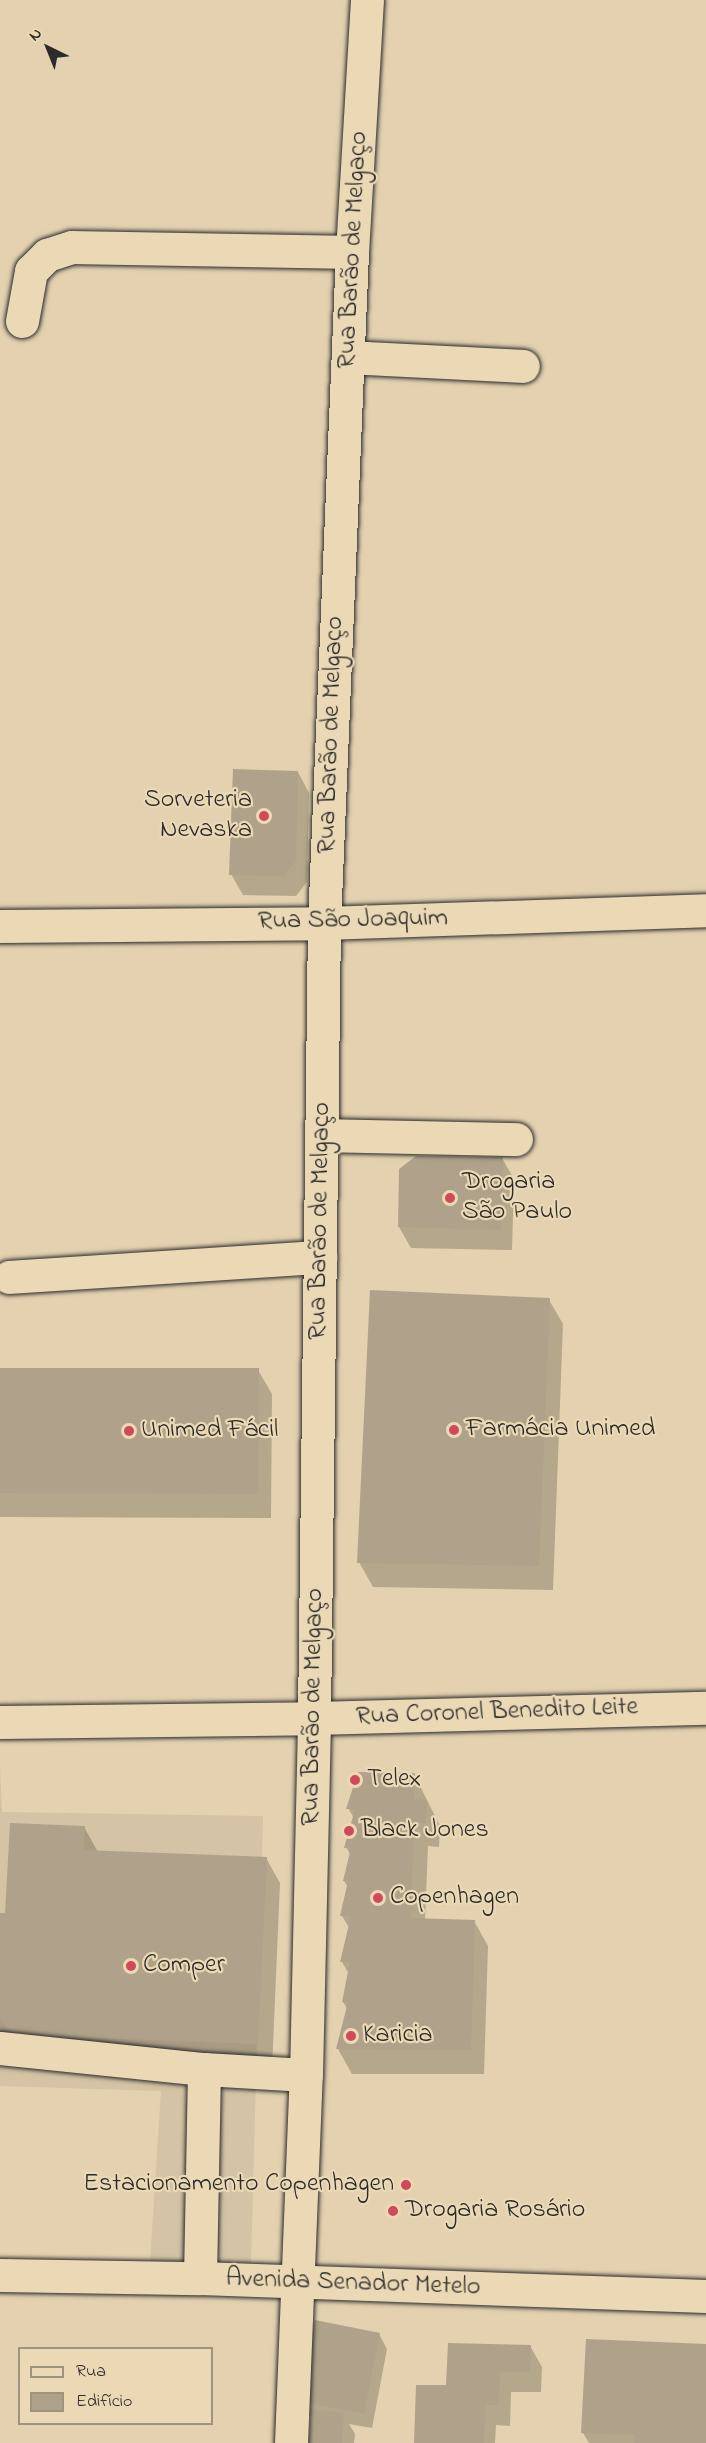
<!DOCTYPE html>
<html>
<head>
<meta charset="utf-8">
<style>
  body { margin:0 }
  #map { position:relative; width:706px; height:2443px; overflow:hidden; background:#e3d1af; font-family:"Indie Flower",sans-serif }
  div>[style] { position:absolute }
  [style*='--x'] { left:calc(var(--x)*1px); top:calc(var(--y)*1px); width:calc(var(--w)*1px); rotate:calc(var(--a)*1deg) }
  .built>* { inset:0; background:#d4c3a4 }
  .shadow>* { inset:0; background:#0003 }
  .building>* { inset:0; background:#b0a28a }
  .roads { filter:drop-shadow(0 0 2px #2b2b2b) drop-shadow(0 0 2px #2b2b2b) }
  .minor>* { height:33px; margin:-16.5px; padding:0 16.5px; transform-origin:16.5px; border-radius:16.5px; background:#ebd8b5 }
  .major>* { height:33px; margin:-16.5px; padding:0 16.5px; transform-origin:16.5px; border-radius:16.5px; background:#ebd8b5 }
  .dots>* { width:16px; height:16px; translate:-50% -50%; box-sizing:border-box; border:3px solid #ebd8b5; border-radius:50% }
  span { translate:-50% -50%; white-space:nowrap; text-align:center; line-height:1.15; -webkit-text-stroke:4.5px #ebd8b5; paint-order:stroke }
  .street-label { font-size:26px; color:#2b2b2b }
  .poi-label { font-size:26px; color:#2b2b2b }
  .right { translate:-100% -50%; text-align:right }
  .left { translate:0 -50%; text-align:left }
  .legend { position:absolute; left:18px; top:2347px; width:195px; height:78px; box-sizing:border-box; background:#ebd8b5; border:2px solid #9e937e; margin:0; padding:8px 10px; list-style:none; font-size:18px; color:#2b2b2b }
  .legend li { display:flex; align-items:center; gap:12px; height:30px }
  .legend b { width:30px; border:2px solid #9e937e }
  .north { position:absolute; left:18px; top:18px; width:60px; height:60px; -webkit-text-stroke:4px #ebd8b5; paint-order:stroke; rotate:317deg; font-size:16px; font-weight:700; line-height:24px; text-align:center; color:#2b2b2b }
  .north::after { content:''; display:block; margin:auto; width:21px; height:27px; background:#2b2b2b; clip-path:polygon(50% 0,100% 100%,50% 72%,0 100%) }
</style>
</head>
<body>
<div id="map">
  <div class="built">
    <i style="clip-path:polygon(0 1767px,2px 1812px,263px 1816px,251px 2265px,150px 2262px,161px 2091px,0 2086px)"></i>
  </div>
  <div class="shadow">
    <i style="clip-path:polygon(298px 772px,309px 793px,307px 882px,296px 896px,243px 895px,231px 874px)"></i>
    <i style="clip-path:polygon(502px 1158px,514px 1179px,512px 1250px,411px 1248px,399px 1227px,400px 1170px)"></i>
    <i style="clip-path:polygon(549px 1300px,563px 1324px,553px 1590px,373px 1587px,359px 1562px)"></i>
    <i style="clip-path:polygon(0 1369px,258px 1370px,272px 1394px,271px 1518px,0 1517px)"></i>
    <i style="clip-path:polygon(414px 1774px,440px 1826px,439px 1847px,428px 1846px,425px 1920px,474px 1921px,488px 1946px,484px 2074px,352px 2074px,338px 2049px,348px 2010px,343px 2002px,349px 1974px,342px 1962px,350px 1929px,342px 1916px,348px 1887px,344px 1881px,351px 1856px,346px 1847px,354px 1818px,348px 1808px)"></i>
    <i style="clip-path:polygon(84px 1827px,98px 1852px,266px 1858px,280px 1883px,272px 2069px,0 2032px,0 1914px,7px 1914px)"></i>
    <i style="clip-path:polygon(379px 2334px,387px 2349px,372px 2428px,349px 2424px,355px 2434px,354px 2443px,311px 2443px,312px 2416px,309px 2416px,301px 2401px)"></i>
    <i style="clip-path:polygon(530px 2346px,542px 2367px,541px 2392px,511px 2392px,510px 2426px,496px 2425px,495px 2443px,416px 2443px,447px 2387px)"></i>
    <i style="clip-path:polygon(706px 2346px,706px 2443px,589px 2443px,583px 2433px)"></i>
  </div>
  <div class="building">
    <i style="clip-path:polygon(233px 769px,298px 771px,296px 861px,284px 876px,229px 875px)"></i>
    <i style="clip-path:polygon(416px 1156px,503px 1157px,501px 1230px,398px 1227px,399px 1169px)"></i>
    <i style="clip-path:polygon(370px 1290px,550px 1298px,539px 1566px,357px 1563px)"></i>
    <i style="clip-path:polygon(0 1368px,259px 1368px,258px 1494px,0 1493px)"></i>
    <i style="clip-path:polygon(358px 1772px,415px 1773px,414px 1799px,427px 1800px,426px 1823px,414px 1822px,411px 1918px,475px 1920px,471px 2050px,336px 2049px,348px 2002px,342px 2002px,350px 1962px,340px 1962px,351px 1916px,340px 1916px,348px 1881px,343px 1881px,351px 1848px,344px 1848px,355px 1809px,346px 1809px)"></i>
    <i style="clip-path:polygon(10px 1823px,85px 1826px,84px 1850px,267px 1857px,258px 2044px,13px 2035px,0 2019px,0 1913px,5px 1913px)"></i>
    <i style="clip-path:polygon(315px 2320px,380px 2333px,364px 2414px,299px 2401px)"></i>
    <i style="clip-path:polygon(586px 2339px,706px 2344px,706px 2443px,634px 2443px,635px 2435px,581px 2433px)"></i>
    <i style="clip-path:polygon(448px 2343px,531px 2345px,530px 2372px,500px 2372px,499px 2405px,485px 2405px,484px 2443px,414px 2443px,416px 2385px,446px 2385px)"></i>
    <i style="clip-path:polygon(311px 2410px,344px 2412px,342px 2443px,309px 2443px)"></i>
  </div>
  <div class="roads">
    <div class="minor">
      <i style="--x:22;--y:321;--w:51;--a:-79.8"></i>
      <i style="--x:31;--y:271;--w:23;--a:-45"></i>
      <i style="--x:47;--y:255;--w:26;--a:-18"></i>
      <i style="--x:72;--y:247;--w:280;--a:1"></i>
      <i style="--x:348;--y:357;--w:175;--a:2.9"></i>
      <i style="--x:0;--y:926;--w:324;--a:-0.5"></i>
      <i style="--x:324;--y:923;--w:382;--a:-1.9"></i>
      <i style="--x:323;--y:1135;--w:193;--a:1.2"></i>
      <i style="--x:9;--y:1277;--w:312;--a:-3.7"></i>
      <i style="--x:0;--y:1722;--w:314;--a:-0.7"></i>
      <i style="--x:314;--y:1718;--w:392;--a:-1.5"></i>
      <i style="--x:0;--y:2048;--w:205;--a:5.9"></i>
      <i style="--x:204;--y:2069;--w:102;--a:3.4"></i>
      <i style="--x:200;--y:2278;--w:209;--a:-88.9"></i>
      <i style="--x:291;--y:2443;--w:368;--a:-87.7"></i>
      <i style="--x:306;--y:2075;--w:357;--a:-88.7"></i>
      <i style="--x:314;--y:1718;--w:795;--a:-89.28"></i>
      <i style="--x:324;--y:923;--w:672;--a:-87.61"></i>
      <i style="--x:352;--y:252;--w:252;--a:-86.6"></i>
    </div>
    <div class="major">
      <i style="--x:0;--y:2275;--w:200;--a:0.9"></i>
      <i style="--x:200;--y:2278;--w:506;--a:2.04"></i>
    </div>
  </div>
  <div class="dots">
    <i style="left:264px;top:816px;background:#d1495b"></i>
    <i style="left:450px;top:1198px;background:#d1495b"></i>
    <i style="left:454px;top:1430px;background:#d1495b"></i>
    <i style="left:129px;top:1431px;background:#d1495b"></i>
    <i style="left:355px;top:1780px;background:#d1495b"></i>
    <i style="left:349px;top:1831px;background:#d1495b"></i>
    <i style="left:378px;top:1898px;background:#d1495b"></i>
    <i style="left:131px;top:1966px;background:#d1495b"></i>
    <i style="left:351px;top:2036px;background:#d1495b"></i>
    <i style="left:406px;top:2185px;background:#d1495b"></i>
    <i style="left:393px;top:2211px;background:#d1495b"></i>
  </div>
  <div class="street-label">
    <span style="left:354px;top:250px;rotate:-87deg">Rua Barão de Melgaço</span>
    <span style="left:332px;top:735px;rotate:-88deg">Rua Barão de Melgaço</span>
    <span style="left:353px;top:921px;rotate:-1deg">Rua São Joaquim</span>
    <span style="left:321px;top:1221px;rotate:-89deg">Rua Barão de Melgaço</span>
    <span style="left:314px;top:1707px;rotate:-89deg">Rua Barão de Melgaço</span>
    <span style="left:497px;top:1713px;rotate:-2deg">Rua Coronel Benedito Leite</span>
    <span style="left:353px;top:2284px;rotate:2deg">Avenida Senador Metelo</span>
  </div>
  <div class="poi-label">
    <span class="right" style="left:252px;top:816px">Sorveteria<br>Nevaska</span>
    <span class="left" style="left:462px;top:1198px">Drogaria<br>São Paulo</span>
    <span class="left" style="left:466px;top:1430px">Farmácia Unimed</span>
    <span class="left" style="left:141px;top:1431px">Unimed Fácil</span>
    <span class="left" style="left:367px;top:1780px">Telex</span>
    <span class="left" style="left:361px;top:1831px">Black Jones</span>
    <span class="left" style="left:390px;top:1898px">Copenhagen</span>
    <span class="left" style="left:143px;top:1966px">Comper</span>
    <span class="left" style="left:363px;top:2036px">Karicia</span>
    <span class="right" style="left:394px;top:2185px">Estacionamento Copenhagen</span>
    <span class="left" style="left:405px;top:2211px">Drogaria Rosário</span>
  </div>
  <ul class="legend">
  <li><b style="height:8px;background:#ebd8b5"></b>Rua</li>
  <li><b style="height:16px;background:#b0a28a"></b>Edifício</li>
  </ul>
  <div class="north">N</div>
</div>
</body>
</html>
